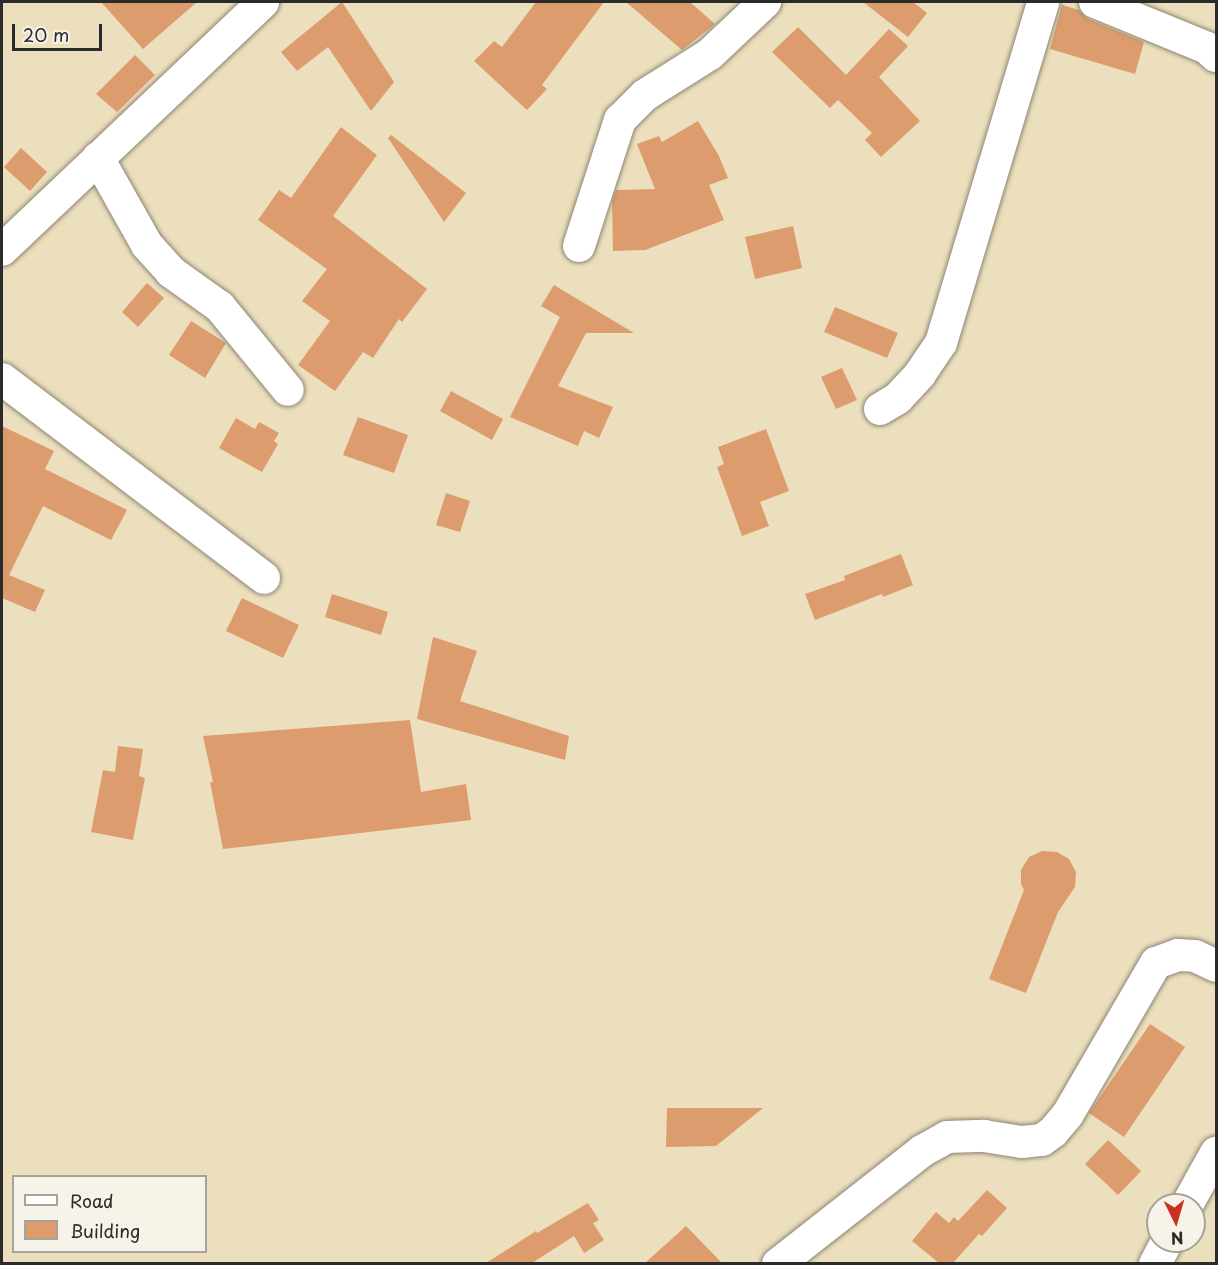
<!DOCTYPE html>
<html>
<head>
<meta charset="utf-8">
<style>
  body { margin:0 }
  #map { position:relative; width:1218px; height:1265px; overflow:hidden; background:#ecdfbd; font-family:"Playpen Sans",sans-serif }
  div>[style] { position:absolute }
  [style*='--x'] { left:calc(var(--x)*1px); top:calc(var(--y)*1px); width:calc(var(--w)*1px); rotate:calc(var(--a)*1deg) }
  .building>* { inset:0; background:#dc9c6d }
  .roads { filter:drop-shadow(0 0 2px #8c8574) drop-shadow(0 0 2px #8c8574) }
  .street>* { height:32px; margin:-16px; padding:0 16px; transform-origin:16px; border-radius:16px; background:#fff }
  span { translate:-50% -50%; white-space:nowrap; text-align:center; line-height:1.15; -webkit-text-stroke:5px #f7f3e8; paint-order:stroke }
  .frame { position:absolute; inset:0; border:3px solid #2b2b2b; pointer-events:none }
  .legend { position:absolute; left:12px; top:1175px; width:195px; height:78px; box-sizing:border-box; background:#f7f3e8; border:2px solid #a5a39c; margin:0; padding:8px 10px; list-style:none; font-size:18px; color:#2b2b2b }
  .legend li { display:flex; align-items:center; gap:12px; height:30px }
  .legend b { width:30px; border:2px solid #a5a39c }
  .north { position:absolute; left:1146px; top:1193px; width:60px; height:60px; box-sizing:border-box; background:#f7f3e8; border:2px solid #a5a39c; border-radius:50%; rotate:175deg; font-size:16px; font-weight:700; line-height:24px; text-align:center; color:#2b2b2b }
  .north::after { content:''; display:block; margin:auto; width:21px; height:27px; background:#c8321e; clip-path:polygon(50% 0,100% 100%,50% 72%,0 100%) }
  .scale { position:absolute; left:12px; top:24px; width:90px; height:27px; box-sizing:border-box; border:3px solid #2b2b2b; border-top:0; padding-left:8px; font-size:18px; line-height:21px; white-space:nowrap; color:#2b2b2b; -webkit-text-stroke:4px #f7f3e8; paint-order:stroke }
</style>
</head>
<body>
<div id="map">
  <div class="building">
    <i style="clip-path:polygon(101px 2px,197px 2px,143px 49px)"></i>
    <i style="clip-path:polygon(342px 2px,394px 82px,371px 111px,328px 47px,297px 71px,281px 52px)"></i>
    <i style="clip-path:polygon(536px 2px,604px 2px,542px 85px,547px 89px,527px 110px,474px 61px,494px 41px,502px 47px)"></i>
    <i style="clip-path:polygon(626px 2px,690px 2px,715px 24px,682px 50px)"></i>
    <i style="clip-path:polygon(863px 2px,913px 2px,927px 13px,908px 37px)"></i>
    <i style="clip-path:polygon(1062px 5px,1079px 10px,1088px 19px,1144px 42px,1135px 74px,1050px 49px)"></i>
    <i style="clip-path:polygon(798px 27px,846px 75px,889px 29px,908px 46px,879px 77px,920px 121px,881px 157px,865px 140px,872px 133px,838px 100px,830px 108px,772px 52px)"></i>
    <i style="clip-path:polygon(135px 55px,155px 75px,117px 112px,96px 94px)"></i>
    <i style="clip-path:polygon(698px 121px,719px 156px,728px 178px,709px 185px,724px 220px,645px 250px,613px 251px,612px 202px,616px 190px,655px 189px,637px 144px,659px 136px,662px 142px)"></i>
    <i style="clip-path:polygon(341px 127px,377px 155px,333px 216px,427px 289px,402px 322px,399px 319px,373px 358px,363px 352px,335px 391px,298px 365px,330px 321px,302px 301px,327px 269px,258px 220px,279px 190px,291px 198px)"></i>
    <i style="clip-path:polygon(391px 135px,466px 193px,444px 222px,388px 138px)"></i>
    <i style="clip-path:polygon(21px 148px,47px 172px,30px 191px,4px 167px)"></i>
    <i style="clip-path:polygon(793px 226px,802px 268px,755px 279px,745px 237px)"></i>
    <i style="clip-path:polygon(147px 283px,164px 298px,138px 327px,122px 312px)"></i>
    <i style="clip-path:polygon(554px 285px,634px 333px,586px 333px,558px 386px,613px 407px,599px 438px,584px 431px,578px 446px,510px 417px,560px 317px,541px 306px)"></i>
    <i style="clip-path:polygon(835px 307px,898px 333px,887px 358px,824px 332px)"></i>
    <i style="clip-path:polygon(191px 321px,226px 343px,205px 378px,169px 355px)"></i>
    <i style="clip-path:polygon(842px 368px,857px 400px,836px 409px,821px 377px)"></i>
    <i style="clip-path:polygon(451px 391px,503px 419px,492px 440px,440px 411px)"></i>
    <i style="clip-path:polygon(358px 417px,408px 435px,394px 473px,343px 455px)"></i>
    <i style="clip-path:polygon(236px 418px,255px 429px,259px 422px,279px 433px,274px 441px,278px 444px,262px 472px,219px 448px)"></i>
    <i style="clip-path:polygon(2px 426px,54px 451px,45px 469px,127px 510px,111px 540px,43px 506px,9px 575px,45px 590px,35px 612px,2px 598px)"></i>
    <i style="clip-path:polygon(766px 429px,789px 491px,760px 502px,769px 526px,742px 536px,717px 467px,724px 464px,718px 447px)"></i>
    <i style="clip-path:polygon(446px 493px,470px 501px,460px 532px,436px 525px)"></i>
    <i style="clip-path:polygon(901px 554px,913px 585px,883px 597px,882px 594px,815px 620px,805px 594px,845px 580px,844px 576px)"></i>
    <i style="clip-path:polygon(332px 594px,388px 612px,381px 635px,325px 617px)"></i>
    <i style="clip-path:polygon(242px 598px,299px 625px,283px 658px,226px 631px)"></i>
    <i style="clip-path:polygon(433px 637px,477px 651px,460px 701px,569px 736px,565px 760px,417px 719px)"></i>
    <i style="clip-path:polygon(410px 720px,421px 792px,466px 784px,471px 820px,223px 849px,210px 782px,213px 782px,203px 736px)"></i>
    <i style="clip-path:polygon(118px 746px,143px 749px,139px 776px,145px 778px,133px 840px,91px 832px,103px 770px,115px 772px)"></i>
    <i style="clip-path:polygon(1042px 851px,1057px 852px,1069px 859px,1076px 872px,1075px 887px,1058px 912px,1026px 993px,989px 979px,1024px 890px,1021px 884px,1021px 870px,1029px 857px)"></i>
    <i style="clip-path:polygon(1150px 1024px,1185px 1047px,1124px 1137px,1089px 1113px)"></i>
    <i style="clip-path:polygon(667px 1108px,763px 1108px,716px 1146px,666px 1147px)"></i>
    <i style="clip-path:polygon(1108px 1140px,1141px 1171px,1118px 1195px,1085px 1164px)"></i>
    <i style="clip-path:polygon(987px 1190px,1007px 1208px,982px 1236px,979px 1234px,953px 1263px,939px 1263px,912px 1241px,936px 1212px,949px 1223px,954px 1217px,958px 1221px)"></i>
    <i style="clip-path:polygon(588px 1203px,599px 1220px,593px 1223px,604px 1240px,584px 1253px,574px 1236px,532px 1263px,486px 1263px,536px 1231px,537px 1233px)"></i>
    <i style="clip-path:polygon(686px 1226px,722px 1263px,645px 1263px)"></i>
  </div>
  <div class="roads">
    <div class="street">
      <i style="--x:1095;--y:2;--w:121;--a:22.3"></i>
      <i style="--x:1207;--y:48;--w:12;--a:42"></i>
      <i style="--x:98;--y:158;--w:100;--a:60.6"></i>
      <i style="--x:147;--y:245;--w:36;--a:48"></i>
      <i style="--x:171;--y:272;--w:60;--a:35.5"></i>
      <i style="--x:220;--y:307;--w:107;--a:50.7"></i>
      <i style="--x:579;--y:246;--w:133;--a:-72"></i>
      <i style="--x:620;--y:120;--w:35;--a:-45"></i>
      <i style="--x:645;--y:95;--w:77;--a:-32.2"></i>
      <i style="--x:710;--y:54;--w:76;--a:-43.4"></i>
      <i style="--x:2;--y:250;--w:360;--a:-43.5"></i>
      <i style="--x:2;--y:379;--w:329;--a:37.2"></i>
      <i style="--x:880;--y:409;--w:21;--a:-31"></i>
      <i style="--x:898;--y:398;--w:33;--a:-47"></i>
      <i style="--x:920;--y:374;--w:37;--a:-56"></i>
      <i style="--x:941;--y:343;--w:356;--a:-73.3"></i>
      <i style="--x:1187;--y:1205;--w:60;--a:-60.9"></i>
      <i style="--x:778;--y:1264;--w:183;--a:-38.1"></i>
      <i style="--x:922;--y:1151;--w:29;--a:-29"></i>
      <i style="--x:947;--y:1137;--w:37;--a:-2"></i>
      <i style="--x:984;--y:1136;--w:38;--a:9"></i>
      <i style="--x:1022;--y:1142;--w:20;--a:-6"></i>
      <i style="--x:1042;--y:1140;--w:14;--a:-36"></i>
      <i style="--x:1053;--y:1132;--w:23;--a:-50"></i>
      <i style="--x:1068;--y:1114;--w:175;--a:-59.8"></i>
      <i style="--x:1156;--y:963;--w:23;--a:-20"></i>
      <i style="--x:1178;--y:955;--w:17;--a:3"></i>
      <i style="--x:1195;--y:956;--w:23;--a:25"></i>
      <i style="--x:1155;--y:1264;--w:26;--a:-62"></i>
    </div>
  </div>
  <div class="frame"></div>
  <ul class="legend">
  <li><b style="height:8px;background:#fff"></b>Road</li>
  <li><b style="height:16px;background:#dc9c6d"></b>Building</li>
  </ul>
  <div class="north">N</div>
  <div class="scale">20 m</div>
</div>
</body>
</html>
